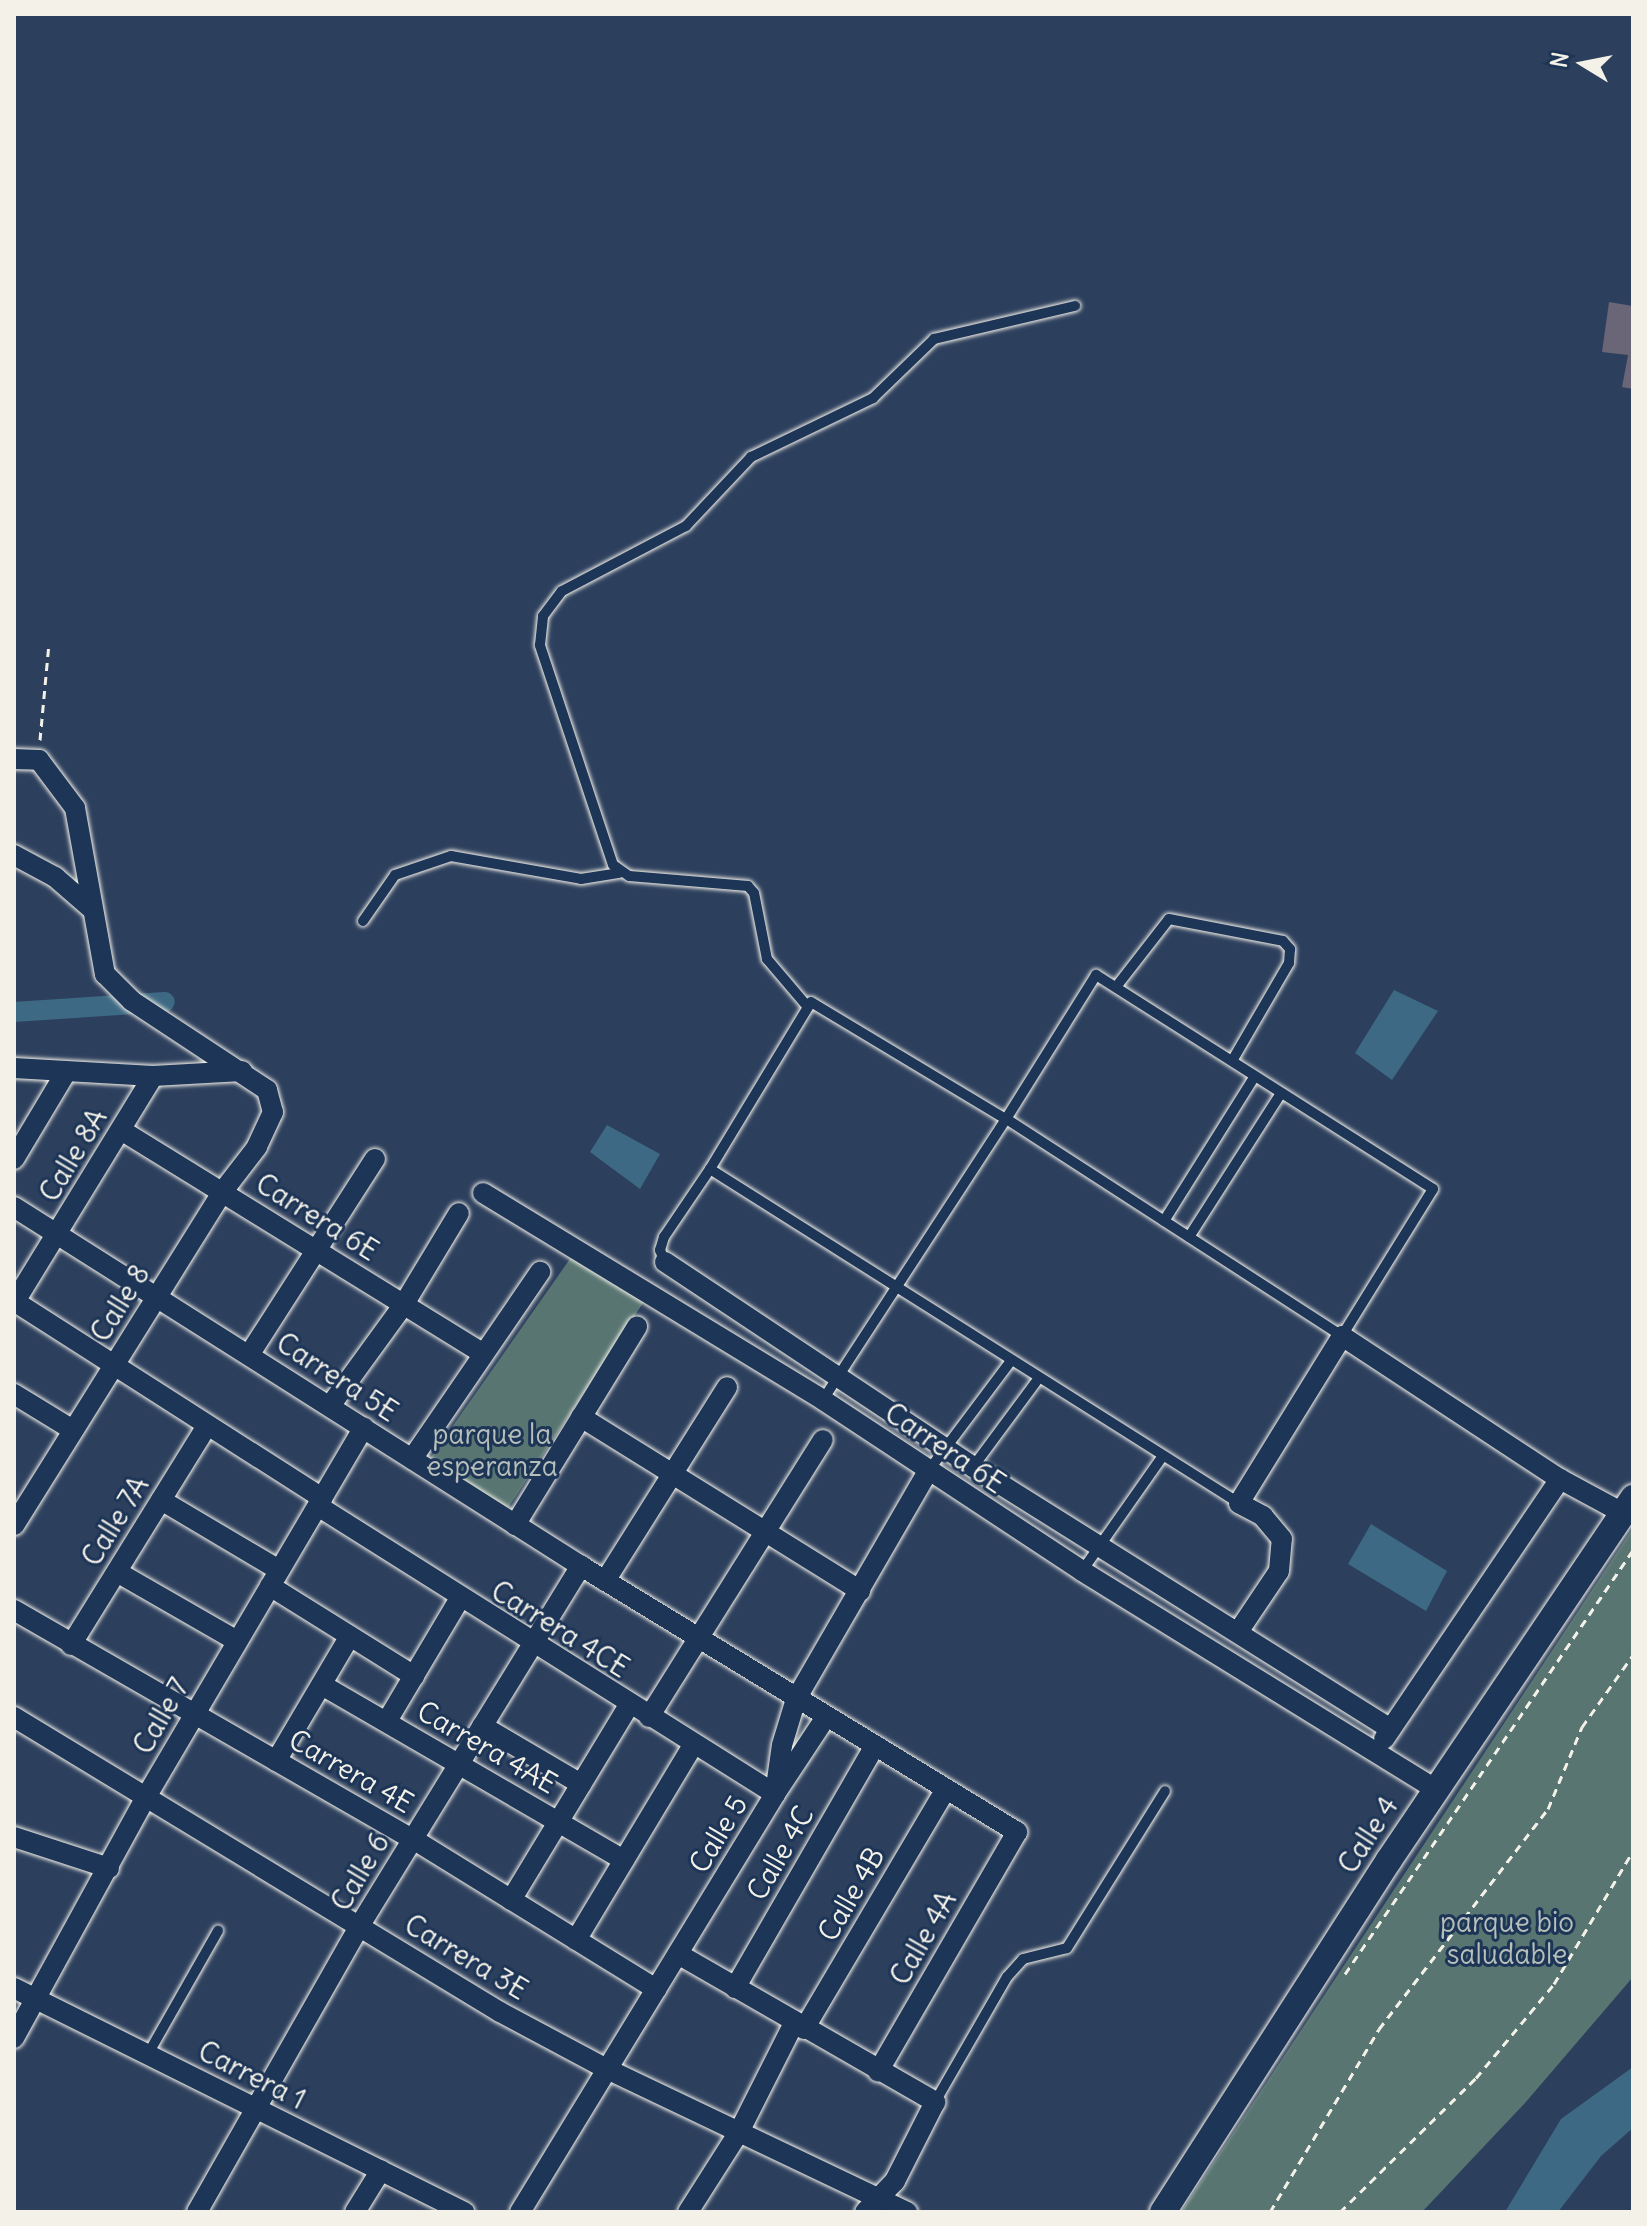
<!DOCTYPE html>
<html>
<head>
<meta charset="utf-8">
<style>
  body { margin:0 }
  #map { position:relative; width:1647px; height:2226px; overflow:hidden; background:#2c3f5d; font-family:Delius,sans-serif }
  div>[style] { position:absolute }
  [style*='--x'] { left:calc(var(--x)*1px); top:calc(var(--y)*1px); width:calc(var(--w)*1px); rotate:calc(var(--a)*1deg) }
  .green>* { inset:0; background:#587572 }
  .water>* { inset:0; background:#3e6984 }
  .canal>* { height:20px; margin:-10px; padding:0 10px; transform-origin:10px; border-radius:10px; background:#3e6984 }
  .building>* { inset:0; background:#6a6577 }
  .path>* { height:3px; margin-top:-1.5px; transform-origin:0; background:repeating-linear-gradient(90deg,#f4f1e8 0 8px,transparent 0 14px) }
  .roads { filter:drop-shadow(0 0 2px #f4f1e8) drop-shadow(0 0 2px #f4f1e8) }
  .service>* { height:10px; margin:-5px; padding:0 5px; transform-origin:5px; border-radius:5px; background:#1d3557 }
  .minor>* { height:20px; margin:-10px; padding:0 10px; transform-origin:10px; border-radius:10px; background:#1d3557 }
  .tertiary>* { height:26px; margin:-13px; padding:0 13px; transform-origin:13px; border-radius:13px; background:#1d3557 }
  span { translate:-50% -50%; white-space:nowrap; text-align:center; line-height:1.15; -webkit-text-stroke:6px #1d3557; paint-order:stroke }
  .street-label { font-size:28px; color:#f4f1e8 }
  .park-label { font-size:28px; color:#b6bfb9 }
  .frame { position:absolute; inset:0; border:16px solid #f4f1e8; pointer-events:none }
  .north { position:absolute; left:1543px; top:24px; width:80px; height:80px; -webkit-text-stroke:6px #1d3557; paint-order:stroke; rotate:280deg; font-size:22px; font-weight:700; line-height:32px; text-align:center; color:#f4f1e8 }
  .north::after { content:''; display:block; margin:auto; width:28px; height:36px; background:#f4f1e8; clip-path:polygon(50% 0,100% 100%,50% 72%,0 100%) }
</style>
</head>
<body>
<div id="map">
  <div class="green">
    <i style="clip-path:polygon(572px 1256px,645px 1300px,502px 1517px,424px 1467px)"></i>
    <i style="clip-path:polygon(1633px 1528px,1633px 1977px,1525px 2103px,1422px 2212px,1181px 2212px)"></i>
  </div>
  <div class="water">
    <i style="clip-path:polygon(1394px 990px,1438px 1011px,1392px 1080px,1355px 1053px)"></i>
    <i style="clip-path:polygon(607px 1125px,660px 1154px,640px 1189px,590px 1152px)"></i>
    <i style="clip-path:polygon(1371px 1524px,1447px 1571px,1426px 1611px,1348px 1564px)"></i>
    <i style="clip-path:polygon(1633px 2067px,1633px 2128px,1601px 2156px,1558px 2212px,1505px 2212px,1561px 2119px)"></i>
  </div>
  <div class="canal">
    <i style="--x:14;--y:1012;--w:151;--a:-3.8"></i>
  </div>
  <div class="building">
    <i style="clip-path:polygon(1609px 302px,1633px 306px,1633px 389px,1622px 387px,1628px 355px,1602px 352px)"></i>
  </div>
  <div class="path">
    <i style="--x:40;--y:740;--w:97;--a:-84.7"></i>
    <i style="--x:1345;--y:1974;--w:513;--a:-55.81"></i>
    <i style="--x:1270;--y:2212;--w:213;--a:-59.2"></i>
    <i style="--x:1379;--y:2029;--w:277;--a:-52.5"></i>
    <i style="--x:1548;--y:1809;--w:89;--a:-67.5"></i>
    <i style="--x:1582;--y:1727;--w:88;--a:-54.7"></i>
    <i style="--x:1340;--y:2212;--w:191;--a:-44.6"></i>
    <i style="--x:1476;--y:2078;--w:122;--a:-50.3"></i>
    <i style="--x:1554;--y:1984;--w:155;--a:-59.3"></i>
  </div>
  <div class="roads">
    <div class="service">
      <i style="--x:363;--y:921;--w:56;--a:-55.2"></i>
      <i style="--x:395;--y:875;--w:59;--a:-18.7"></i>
      <i style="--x:451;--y:856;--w:132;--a:10"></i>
      <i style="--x:581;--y:879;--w:39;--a:-9"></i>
      <i style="--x:1096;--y:975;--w:399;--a:32.4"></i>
      <i style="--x:1433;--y:1189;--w:173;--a:121.8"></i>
      <i style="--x:1342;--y:1336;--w:400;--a:-147.1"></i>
      <i style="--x:1006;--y:1119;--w:170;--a:-58"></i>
      <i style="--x:1116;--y:987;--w:86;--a:-52.1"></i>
      <i style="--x:1169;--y:919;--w:116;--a:10.9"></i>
      <i style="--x:1283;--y:941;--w:11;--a:49"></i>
      <i style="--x:1290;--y:949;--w:14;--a:94"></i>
      <i style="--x:1289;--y:963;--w:113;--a:120.2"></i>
      <i style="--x:807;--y:1006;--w:62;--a:-130.4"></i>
      <i style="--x:767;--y:959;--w:67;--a:-101.1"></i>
      <i style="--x:754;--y:893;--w:9;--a:-131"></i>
      <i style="--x:748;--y:886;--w:119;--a:-175.2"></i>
      <i style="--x:629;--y:876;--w:19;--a:-145"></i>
      <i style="--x:613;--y:865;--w:232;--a:-108.4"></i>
      <i style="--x:540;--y:645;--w:29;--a:-84"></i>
      <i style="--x:543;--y:616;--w:31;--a:-53"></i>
      <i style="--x:562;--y:591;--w:140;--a:-27.7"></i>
      <i style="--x:686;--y:526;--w:95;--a:-46.7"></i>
      <i style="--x:751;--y:457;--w:136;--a:-25.8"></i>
      <i style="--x:873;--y:398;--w:85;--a:-44"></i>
      <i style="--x:934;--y:339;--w:145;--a:-13.2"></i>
      <i style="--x:710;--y:1169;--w:195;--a:-58.8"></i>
      <i style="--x:811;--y:1002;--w:227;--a:31"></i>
      <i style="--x:1006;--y:1119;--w:335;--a:123.1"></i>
      <i style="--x:1164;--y:1221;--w:171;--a:-57.9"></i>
      <i style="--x:1189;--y:1237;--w:171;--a:-57.4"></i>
      <i style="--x:665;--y:1262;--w:13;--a:-113"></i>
      <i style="--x:660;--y:1250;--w:14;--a:-73"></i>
      <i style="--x:664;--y:1237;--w:82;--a:-55.9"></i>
      <i style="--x:710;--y:1169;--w:626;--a:32.27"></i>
      <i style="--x:973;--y:1467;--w:109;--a:-53.5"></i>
      <i style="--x:929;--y:1470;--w:135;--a:-53.1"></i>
      <i style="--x:1082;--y:1571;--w:139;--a:-54.9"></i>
      <i style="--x:148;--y:2054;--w:142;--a:-60.4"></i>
      <i style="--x:935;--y:2102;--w:144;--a:-60.1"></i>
      <i style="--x:1007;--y:1977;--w:24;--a:-48"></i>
      <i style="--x:1023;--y:1959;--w:45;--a:-14"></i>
      <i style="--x:1067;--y:1948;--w:185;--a:-58"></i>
    </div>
    <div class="minor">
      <i style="--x:14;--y:759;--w:25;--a:2"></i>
      <i style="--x:39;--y:760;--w:60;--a:53.1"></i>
      <i style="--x:75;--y:808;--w:169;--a:79.8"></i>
      <i style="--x:105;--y:974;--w:38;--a:45"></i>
      <i style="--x:132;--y:1001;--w:162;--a:33.4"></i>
      <i style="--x:267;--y:1090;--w:23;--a:75"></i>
      <i style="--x:273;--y:1112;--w:38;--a:115"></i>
      <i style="--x:257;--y:1147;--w:56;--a:127.7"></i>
      <i style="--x:223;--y:1191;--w:394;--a:122"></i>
      <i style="--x:14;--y:855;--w:47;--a:28.2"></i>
      <i style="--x:55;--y:877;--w:50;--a:41"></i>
      <i style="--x:14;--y:1068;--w:139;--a:3.3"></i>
      <i style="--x:153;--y:1076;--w:89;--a:-3.2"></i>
      <i style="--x:121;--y:1130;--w:426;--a:31.7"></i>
      <i style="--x:14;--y:1159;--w:101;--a:-59.1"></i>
      <i style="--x:483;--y:1193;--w:398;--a:31.3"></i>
      <i style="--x:823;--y:1400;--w:310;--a:33.4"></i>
      <i style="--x:1082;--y:1571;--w:416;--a:31.7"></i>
      <i style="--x:14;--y:1207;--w:671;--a:32.34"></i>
      <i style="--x:581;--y:1566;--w:511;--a:31.39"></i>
      <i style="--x:1017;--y:1832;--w:277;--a:120.1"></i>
      <i style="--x:665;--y:1262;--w:370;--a:33.6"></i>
      <i style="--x:973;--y:1467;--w:493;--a:32.1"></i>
      <i style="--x:14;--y:1301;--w:366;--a:32.6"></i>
      <i style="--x:14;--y:1303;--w:266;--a:-58.5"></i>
      <i style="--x:249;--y:1355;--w:233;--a:-57.3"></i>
      <i style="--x:14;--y:1394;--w:69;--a:31.4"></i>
      <i style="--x:330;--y:1406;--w:126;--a:-54"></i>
      <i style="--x:404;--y:1304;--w:106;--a:-58.9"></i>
      <i style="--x:581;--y:1417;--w:329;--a:31.9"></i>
      <i style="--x:412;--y:1459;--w:227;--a:-55.6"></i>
      <i style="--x:161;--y:1500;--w:137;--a:30.7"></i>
      <i style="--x:318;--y:1506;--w:540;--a:32.22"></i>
      <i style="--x:775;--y:1794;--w:92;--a:-56.5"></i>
      <i style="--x:515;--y:1525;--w:233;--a:-58.4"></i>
      <i style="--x:117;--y:1572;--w:138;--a:29.9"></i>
      <i style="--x:605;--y:1581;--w:229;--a:-57.8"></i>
      <i style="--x:270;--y:1586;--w:170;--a:32"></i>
      <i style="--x:14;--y:1610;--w:460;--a:29.9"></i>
      <i style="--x:413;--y:1839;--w:286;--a:31.7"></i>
      <i style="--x:1238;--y:1632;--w:73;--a:-56.1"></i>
      <i style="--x:1279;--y:1571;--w:32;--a:-85"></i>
      <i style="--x:1282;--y:1539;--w:30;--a:-130"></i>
      <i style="--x:1263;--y:1516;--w:27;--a:-152"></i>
      <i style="--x:1239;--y:1503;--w:196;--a:-58.3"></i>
      <i style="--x:1342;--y:1336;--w:261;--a:33.3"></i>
      <i style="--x:1560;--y:1479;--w:72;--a:28.4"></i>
      <i style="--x:71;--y:1645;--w:256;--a:-58.2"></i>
      <i style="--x:322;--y:1685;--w:349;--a:30.1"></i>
      <i style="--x:14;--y:1717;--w:569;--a:31.26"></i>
      <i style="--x:500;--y:2012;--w:119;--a:28.1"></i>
      <i style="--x:605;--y:2068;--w:335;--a:25.5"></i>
      <i style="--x:649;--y:1717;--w:327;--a:-57.9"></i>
      <i style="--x:387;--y:1721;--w:143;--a:-59.3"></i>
      <i style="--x:482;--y:1726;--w:115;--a:30.4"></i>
      <i style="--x:1384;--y:1739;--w:314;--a:-55.9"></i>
      <i style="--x:276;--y:1761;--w:145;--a:-59.4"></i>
      <i style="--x:14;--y:1837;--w:100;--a:18.1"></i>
      <i style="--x:511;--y:1900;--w:228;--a:-58.8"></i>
      <i style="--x:576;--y:1940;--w:227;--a:-59"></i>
      <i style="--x:678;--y:1954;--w:297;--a:29.9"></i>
      <i style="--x:935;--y:2102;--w:89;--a:116.9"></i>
      <i style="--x:895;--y:2181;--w:43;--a:134.1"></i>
      <i style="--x:14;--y:1988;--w:503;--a:26.46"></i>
      <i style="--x:735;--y:1988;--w:280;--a:-60"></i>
      <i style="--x:804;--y:2029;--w:279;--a:-59.4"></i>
      <i style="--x:14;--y:2038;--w:275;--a:-61.3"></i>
      <i style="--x:146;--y:1797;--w:429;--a:-59.5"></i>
      <i style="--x:197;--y:2212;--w:330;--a:-60.4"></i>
      <i style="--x:360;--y:1925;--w:422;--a:-58.4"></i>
      <i style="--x:355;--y:2212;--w:49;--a:-58.2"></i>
      <i style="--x:520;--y:2212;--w:490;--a:-58.6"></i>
      <i style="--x:775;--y:1794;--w:49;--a:-81.9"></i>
      <i style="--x:782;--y:1745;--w:48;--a:-73.1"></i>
      <i style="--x:796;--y:1699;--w:265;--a:-59.9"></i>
      <i style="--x:688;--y:2212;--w:95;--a:-57.5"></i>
      <i style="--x:739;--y:2132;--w:122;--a:-63.2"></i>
    </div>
    <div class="tertiary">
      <i style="--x:1163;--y:2212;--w:418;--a:-57.3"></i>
      <i style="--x:1389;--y:1860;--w:437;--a:-56"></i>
    </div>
  </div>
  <div class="street-label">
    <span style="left:73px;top:1155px;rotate:-59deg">Calle 8A</span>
    <span style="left:317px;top:1217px;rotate:32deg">Carrera 6E</span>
    <span style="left:120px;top:1303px;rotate:-58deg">Calle 8</span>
    <span style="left:337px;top:1377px;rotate:33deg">Carrera 5E</span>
    <span style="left:945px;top:1448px;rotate:34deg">Carrera 6E</span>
    <span style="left:115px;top:1521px;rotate:-58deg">Calle 7A</span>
    <span style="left:560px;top:1629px;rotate:32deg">Carrera 4CE</span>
    <span style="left:161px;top:1716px;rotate:-60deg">Calle 7</span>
    <span style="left:487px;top:1747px;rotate:30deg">Carrera 4AE</span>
    <span style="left:351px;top:1771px;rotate:30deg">Carrera 4E</span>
    <span style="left:718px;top:1834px;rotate:-59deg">Calle 5</span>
    <span style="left:1368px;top:1835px;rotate:-57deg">Calle 4</span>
    <span style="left:780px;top:1853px;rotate:-60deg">Calle 4C</span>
    <span style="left:360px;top:1872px;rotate:-59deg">Calle 6</span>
    <span style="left:851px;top:1894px;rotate:-60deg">Calle 4B</span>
    <span style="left:923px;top:1938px;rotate:-60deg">Calle 4A</span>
    <span style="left:466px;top:1957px;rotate:31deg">Carrera 3E</span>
    <span style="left:252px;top:2075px;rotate:27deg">Carrera 1</span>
  </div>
  <div class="park-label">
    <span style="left:492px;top:1450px">parque la<br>esperanza</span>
    <span style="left:1507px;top:1938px">parque bio<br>saludable</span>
  </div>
  <div class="frame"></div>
  <div class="north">N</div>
</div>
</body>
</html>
